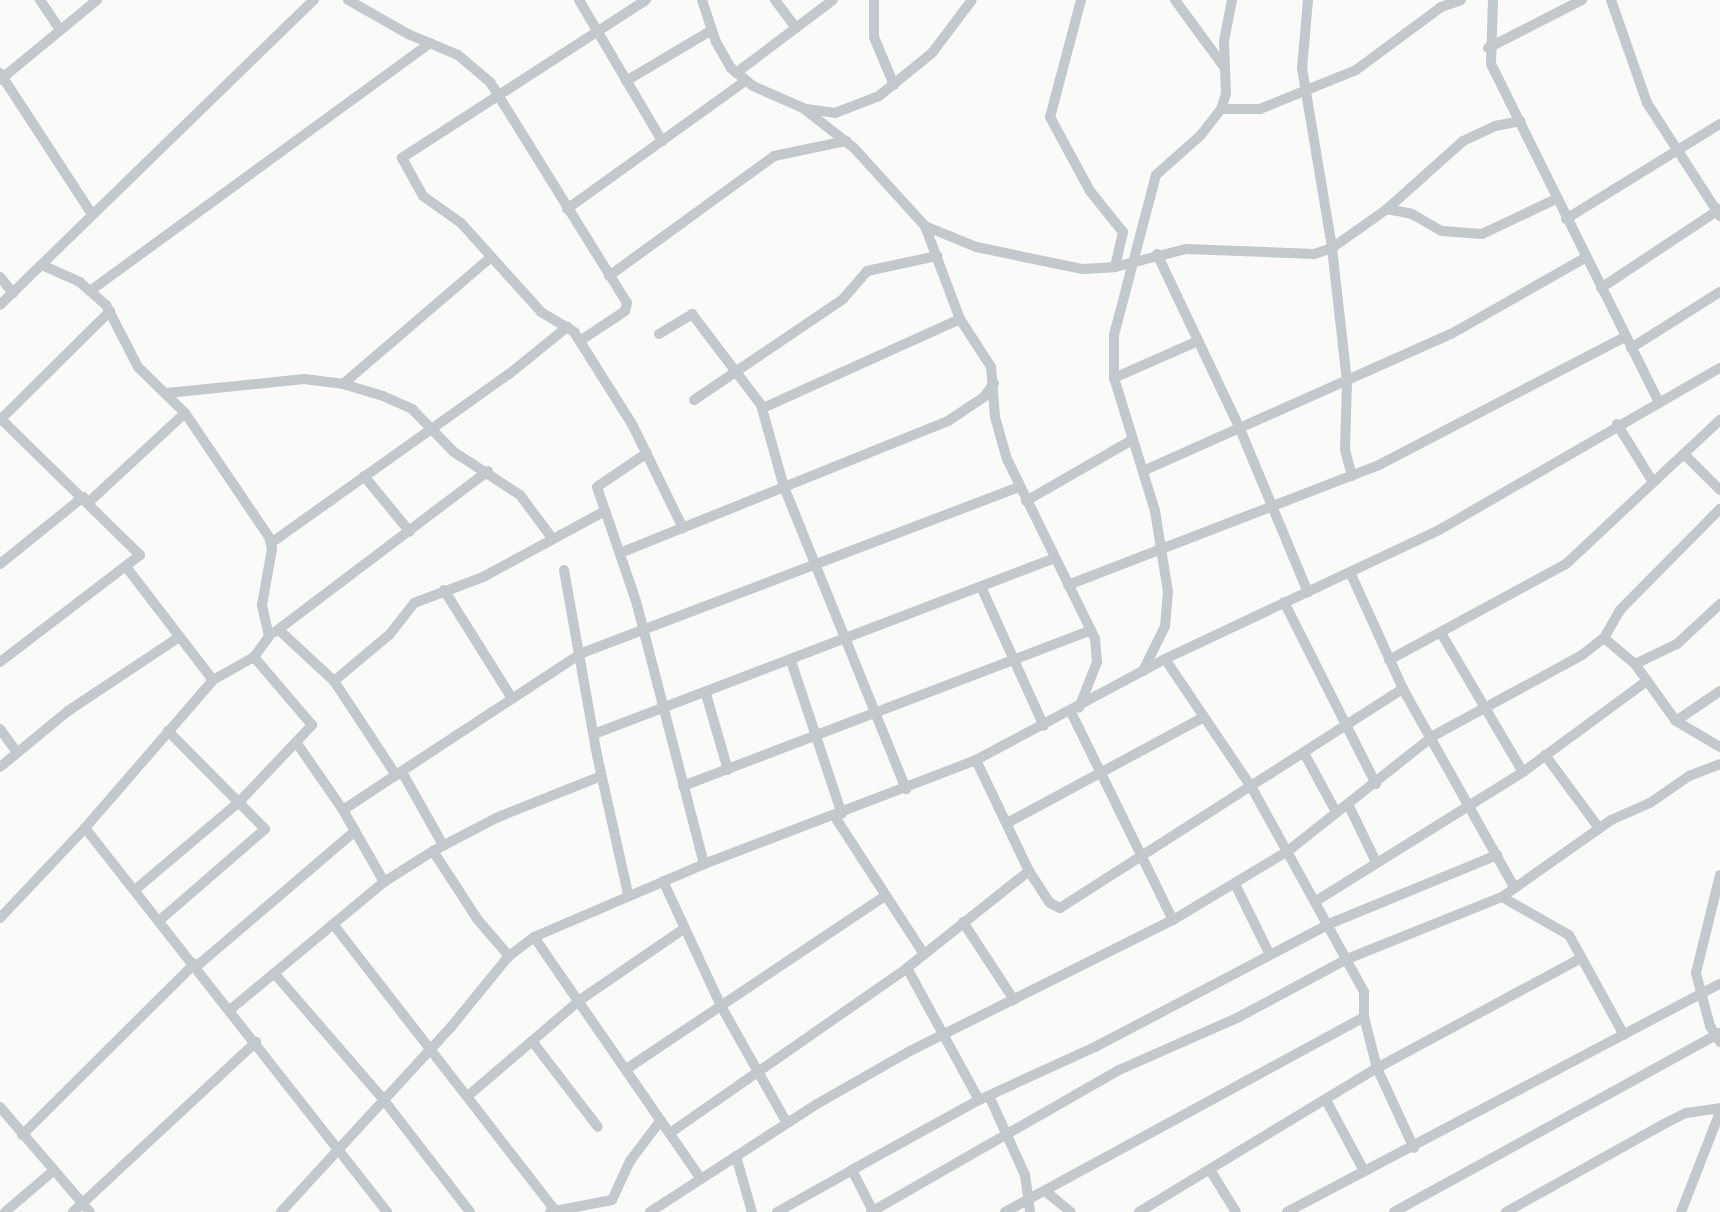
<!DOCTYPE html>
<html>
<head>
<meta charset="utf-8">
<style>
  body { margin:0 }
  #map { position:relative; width:1720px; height:1212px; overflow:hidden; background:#fafaf8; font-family:"IBM Plex Sans",sans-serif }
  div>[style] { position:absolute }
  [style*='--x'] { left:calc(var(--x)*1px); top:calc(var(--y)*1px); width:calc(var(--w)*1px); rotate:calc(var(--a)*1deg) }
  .minor>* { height:10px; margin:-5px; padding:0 5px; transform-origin:5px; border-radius:5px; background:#c3c8cc }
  span { translate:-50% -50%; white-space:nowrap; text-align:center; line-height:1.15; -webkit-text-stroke:7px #fff; paint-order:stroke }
</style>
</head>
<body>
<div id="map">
  <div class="minor">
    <i style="--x:40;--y:0;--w:36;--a:56"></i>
    <i style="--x:348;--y:0;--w:69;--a:29.5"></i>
    <i style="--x:408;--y:34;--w:54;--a:22.8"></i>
    <i style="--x:458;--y:55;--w:42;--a:40.2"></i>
    <i style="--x:490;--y:82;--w:260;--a:58.2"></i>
    <i style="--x:627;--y:303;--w:8;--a:104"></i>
    <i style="--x:625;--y:311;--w:54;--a:146.3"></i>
    <i style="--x:579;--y:0;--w:164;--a:59.5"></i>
    <i style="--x:646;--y:0;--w:291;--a:147.1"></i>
    <i style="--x:402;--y:158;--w:43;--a:61.1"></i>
    <i style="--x:423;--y:196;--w:47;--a:35.4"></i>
    <i style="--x:461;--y:223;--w:120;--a:48"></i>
    <i style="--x:541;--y:312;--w:39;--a:31"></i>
    <i style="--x:574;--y:332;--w:109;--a:57.8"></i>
    <i style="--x:632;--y:424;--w:116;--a:63.9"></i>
    <i style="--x:702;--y:0;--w:44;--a:71.6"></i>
    <i style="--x:716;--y:42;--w:30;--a:60"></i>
    <i style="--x:731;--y:68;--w:28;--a:39"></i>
    <i style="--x:753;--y:86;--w:55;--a:23.7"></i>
    <i style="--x:803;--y:108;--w:65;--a:38.1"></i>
    <i style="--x:854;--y:148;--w:105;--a:47.7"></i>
    <i style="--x:925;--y:226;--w:99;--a:69.4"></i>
    <i style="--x:960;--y:319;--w:57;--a:57.1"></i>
    <i style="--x:991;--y:367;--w:50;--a:85.4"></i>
    <i style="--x:995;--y:417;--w:44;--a:74.1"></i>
    <i style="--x:1007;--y:459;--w:200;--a:63.9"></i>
    <i style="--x:1095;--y:639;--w:23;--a:85"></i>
    <i style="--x:1097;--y:662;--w:49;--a:111.4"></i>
    <i style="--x:775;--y:0;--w:35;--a:53"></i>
    <i style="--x:874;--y:0;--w:37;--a:90"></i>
    <i style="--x:874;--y:37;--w:52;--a:67.4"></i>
    <i style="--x:1081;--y:0;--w:121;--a:104.8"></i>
    <i style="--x:1050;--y:117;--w:84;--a:61.6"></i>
    <i style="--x:1090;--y:191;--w:53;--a:51.2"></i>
    <i style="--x:1123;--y:232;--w:36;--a:103"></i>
    <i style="--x:1175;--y:0;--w:84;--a:53.7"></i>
    <i style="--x:1308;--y:0;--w:68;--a:95"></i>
    <i style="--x:1302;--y:68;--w:182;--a:80.5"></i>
    <i style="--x:1332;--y:248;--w:135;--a:83.6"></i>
    <i style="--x:1347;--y:382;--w:68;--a:91.7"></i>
    <i style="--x:1345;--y:450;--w:27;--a:75"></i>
    <i style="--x:1493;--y:0;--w:64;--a:91.8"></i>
    <i style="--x:1491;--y:64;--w:376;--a:63.6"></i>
    <i style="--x:1611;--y:0;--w:109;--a:70.7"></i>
    <i style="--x:1647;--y:103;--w:135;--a:57.1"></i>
    <i style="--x:1488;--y:48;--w:106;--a:-27.1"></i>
    <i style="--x:0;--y:73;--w:168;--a:56.9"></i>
    <i style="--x:736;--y:73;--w:121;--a:-37"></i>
    <i style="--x:0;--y:80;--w:126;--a:-39.5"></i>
    <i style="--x:626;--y:81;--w:100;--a:-30.7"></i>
    <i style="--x:807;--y:109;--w:28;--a:8"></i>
    <i style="--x:835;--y:113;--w:47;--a:-21.1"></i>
    <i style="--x:879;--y:96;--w:68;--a:-39.1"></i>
    <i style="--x:932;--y:53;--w:66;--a:-53"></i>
    <i style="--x:1221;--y:109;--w:39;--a:0"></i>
    <i style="--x:1260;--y:109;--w:104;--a:-22.1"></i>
    <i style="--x:1356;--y:70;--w:106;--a:-36.5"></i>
    <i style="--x:1441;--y:7;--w:21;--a:-19"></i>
    <i style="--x:567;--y:209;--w:219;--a:-35.7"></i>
    <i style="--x:1387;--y:209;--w:25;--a:11"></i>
    <i style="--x:1412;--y:214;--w:34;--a:30"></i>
    <i style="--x:1442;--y:231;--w:40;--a:4.3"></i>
    <i style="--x:1482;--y:234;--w:84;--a:-25.3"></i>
    <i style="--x:1566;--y:219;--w:181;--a:-31.7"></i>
    <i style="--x:925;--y:226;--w:55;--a:22.4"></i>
    <i style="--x:976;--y:247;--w:108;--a:11.7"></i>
    <i style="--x:1082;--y:269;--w:33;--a:-3"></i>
    <i style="--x:1115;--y:267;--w:73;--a:-14.2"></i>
    <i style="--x:1186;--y:249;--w:128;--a:2.2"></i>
    <i style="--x:1314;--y:254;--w:19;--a:-18"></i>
    <i style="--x:1332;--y:248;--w:67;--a:-35.3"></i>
    <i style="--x:1387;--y:209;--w:102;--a:-41.8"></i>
    <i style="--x:1463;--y:141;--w:35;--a:-25"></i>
    <i style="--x:1495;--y:126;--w:26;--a:-11"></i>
    <i style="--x:1157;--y:254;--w:194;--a:64.6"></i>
    <i style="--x:1240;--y:429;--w:177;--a:67.4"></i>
    <i style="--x:609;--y:276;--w:204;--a:-36"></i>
    <i style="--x:774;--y:156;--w:74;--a:-11.8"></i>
    <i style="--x:0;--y:277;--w:21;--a:51"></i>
    <i style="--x:1601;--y:288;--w:143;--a:-33.6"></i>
    <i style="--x:90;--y:291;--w:421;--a:-36.1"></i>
    <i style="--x:0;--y:305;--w:438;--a:-44.2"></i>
    <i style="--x:659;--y:334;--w:39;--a:-31"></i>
    <i style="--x:692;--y:314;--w:114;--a:52.8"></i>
    <i style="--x:761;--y:405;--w:85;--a:74.3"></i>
    <i style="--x:784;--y:487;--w:326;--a:68"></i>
    <i style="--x:1631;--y:348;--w:105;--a:-32.2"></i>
    <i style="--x:1114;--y:378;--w:92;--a:-23.8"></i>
    <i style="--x:343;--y:384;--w:194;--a:-40.6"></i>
    <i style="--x:167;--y:393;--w:138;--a:-5.8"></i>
    <i style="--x:304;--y:379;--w:39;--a:7"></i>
    <i style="--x:343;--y:384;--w:42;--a:16.7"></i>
    <i style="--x:383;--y:396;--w:32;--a:24"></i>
    <i style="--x:412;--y:409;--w:60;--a:45.7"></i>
    <i style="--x:454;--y:452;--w:79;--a:33.1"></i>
    <i style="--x:520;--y:495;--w:54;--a:53.3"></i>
    <i style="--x:694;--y:400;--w:180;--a:-34.1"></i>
    <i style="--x:843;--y:299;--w:37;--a:-49"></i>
    <i style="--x:867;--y:271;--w:72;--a:-12.1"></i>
    <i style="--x:763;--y:408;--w:216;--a:-24.3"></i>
    <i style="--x:0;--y:418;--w:196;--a:44.4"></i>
    <i style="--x:140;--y:555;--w:176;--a:142.6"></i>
    <i style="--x:0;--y:420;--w:155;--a:-44.7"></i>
    <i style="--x:1617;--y:424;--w:68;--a:58.2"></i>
    <i style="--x:647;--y:453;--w:60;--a:145.8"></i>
    <i style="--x:597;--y:487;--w:120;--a:71.1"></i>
    <i style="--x:636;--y:601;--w:272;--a:75.5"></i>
    <i style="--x:1684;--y:454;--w:51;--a:45"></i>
    <i style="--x:1143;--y:471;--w:337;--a:-24"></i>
    <i style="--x:1451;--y:334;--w:154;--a:-29.6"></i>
    <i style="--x:364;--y:476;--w:72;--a:50.6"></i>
    <i style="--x:90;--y:501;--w:129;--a:-42.8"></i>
    <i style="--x:1026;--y:501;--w:122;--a:-29.9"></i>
    <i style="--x:271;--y:543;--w:292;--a:-35.4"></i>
    <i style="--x:509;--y:374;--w:75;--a:-39"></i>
    <i style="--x:620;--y:553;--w:354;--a:-21.9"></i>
    <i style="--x:948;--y:421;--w:43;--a:-33.7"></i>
    <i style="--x:984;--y:397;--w:17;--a:-54"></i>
    <i style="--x:0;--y:564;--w:107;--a:-38.9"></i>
    <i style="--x:127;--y:568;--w:141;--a:52.5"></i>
    <i style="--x:564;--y:570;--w:188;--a:79.9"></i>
    <i style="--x:597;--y:755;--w:142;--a:77.4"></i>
    <i style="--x:1350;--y:572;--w:128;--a:65.6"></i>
    <i style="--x:1403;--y:689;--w:227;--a:60.7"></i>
    <i style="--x:1068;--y:585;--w:331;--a:-21.1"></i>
    <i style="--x:1377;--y:466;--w:280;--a:-27.5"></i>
    <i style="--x:982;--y:589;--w:150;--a:65.7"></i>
    <i style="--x:444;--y:590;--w:126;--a:57.9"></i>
    <i style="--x:1284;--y:602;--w:204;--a:63.2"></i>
    <i style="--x:279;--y:630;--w:75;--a:42.8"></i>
    <i style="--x:334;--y:681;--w:113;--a:56.6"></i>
    <i style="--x:396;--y:775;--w:222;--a:-33.3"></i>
    <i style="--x:582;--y:653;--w:467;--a:-20.8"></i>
    <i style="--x:275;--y:632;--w:267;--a:-37.1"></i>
    <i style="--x:1441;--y:633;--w:161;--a:59.5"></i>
    <i style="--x:1604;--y:638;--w:40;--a:40"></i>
    <i style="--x:1635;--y:664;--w:70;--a:54.3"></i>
    <i style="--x:1676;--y:721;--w:51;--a:30.6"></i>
    <i style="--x:1165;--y:659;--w:156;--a:56"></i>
    <i style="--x:1252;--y:788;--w:233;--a:61.2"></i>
    <i style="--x:1364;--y:992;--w:25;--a:90"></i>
    <i style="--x:1364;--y:1017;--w:53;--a:75.7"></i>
    <i style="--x:1377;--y:1068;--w:88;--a:65.2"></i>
    <i style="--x:1389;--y:660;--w:201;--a:-28.5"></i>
    <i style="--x:1566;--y:564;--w:211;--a:-43.1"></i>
    <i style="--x:791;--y:661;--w:161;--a:71.6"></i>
    <i style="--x:1635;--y:664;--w:47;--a:-25.5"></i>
    <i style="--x:1677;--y:644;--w:59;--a:-42.9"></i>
    <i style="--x:1143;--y:671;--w:50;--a:-63.9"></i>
    <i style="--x:1165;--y:626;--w:34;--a:-85"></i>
    <i style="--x:1168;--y:592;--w:82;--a:-99.1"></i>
    <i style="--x:1155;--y:511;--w:139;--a:-107.1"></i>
    <i style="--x:1114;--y:378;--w:43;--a:-90"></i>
    <i style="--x:1114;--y:335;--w:165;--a:-75.3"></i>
    <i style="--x:1156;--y:175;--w:59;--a:-41.6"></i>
    <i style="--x:1200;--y:136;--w:34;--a:-52"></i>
    <i style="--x:1221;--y:109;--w:16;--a:-72"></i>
    <i style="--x:1226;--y:94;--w:53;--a:-92.2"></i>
    <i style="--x:1224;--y:41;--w:42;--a:-79"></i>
    <i style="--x:334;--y:681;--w:73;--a:-40"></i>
    <i style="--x:390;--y:634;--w:39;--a:-52"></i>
    <i style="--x:414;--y:603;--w:74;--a:-20.6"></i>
    <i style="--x:483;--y:577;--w:139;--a:-28.4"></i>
    <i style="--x:706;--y:694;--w:79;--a:73.9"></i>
    <i style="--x:1071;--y:712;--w:232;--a:63.9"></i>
    <i style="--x:1676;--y:721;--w:53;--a:-34.3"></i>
    <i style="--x:0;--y:729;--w:27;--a:54"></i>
    <i style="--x:594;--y:734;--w:493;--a:-20.9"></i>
    <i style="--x:296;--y:742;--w:83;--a:55.3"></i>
    <i style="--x:343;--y:810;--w:83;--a:60.3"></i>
    <i style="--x:1304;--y:753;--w:67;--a:61.5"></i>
    <i style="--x:1545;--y:755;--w:91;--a:53.5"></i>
    <i style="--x:976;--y:760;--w:123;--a:64.5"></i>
    <i style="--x:1029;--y:871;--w:38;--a:57"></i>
    <i style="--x:1050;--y:903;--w:11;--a:27"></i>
    <i style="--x:1060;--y:908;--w:407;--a:-32.6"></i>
    <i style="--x:0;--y:767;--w:88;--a:-39.5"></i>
    <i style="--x:68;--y:711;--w:132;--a:-33.6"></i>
    <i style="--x:402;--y:772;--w:84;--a:60.7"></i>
    <i style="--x:683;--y:786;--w:437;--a:-20.9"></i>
    <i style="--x:1348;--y:804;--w:64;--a:64.2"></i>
    <i style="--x:343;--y:810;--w:64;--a:-33.4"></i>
    <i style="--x:835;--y:817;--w:163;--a:57"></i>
    <i style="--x:1009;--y:822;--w:221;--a:-28.3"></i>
    <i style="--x:85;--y:828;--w:489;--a:51.8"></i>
    <i style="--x:433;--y:851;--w:82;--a:56.9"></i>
    <i style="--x:478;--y:920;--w:48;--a:49.3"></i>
    <i style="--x:1720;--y:875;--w:101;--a:103.8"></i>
    <i style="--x:1696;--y:973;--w:55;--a:75.2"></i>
    <i style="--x:1710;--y:1026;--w:19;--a:58"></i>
    <i style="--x:663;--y:881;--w:138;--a:65.1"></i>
    <i style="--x:721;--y:1006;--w:134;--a:60.6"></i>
    <i style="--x:1235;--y:884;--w:79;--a:63.8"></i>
    <i style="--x:136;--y:889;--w:136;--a:-40.2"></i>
    <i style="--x:240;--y:801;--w:105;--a:-46.5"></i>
    <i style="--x:312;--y:725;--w:89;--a:-130.5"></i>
    <i style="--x:1502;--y:897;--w:77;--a:29.6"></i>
    <i style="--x:1569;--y:935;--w:114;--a:61.2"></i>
    <i style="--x:1316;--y:901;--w:244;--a:-31.9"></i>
    <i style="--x:1523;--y:772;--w:154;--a:-36.3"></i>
    <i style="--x:0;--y:918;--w:124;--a:-46.6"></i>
    <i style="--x:85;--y:828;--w:196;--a:-49.1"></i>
    <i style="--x:213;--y:680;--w:47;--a:-29.3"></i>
    <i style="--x:254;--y:657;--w:26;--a:-54"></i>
    <i style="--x:269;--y:636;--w:32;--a:-103"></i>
    <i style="--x:262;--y:605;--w:57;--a:-79.9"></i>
    <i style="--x:272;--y:549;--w:12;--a:-104"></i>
    <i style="--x:269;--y:537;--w:150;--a:-124.1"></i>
    <i style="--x:185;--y:413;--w:66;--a:-135.6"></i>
    <i style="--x:138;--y:367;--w:70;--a:-117.3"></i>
    <i style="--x:106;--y:305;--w:35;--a:-139"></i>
    <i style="--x:80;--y:282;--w:42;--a:-155.9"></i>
    <i style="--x:160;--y:920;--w:139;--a:-40.9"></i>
    <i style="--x:265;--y:829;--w:138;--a:-134.7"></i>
    <i style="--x:963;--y:922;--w:93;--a:56.8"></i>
    <i style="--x:333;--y:924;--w:362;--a:52.2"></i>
    <i style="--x:534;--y:937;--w:293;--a:55.4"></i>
    <i style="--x:197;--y:966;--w:208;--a:-40.5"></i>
    <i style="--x:907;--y:968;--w:150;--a:61.4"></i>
    <i style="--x:274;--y:973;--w:167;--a:49.1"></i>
    <i style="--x:383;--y:1099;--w:143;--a:52.4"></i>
    <i style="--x:231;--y:1009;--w:199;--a:-39.7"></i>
    <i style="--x:384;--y:882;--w:58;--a:-32.3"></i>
    <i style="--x:433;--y:851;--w:71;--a:-27.6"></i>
    <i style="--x:496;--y:818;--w:113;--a:-21.8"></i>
    <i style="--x:532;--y:1041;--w:108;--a:52.5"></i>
    <i style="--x:628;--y:1068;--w:309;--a:-33.8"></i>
    <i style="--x:469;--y:1095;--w:146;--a:-40.6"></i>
    <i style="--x:580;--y:1000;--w:127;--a:-34.4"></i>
    <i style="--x:989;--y:1096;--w:87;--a:65.5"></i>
    <i style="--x:1025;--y:1175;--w:37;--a:82"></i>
    <i style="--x:1326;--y:1100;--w:81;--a:61.8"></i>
    <i style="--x:0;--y:1107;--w:138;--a:49.4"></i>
    <i style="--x:670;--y:1133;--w:289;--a:-34.8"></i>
    <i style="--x:907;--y:968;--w:156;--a:-38.5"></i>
    <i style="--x:22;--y:1135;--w:243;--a:-44.8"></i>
    <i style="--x:736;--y:1156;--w:58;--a:74.1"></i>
    <i style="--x:852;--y:1170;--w:145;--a:-28.9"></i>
    <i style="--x:979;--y:1100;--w:128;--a:-24.6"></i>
    <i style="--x:1095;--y:1047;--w:264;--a:-27.7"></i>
    <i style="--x:1329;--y:924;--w:182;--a:-22.3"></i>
    <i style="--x:1210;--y:1170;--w:49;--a:58.2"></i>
    <i style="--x:1045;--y:1191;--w:33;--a:39"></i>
    <i style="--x:5;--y:1212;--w:62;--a:-40.4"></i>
    <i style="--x:73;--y:1212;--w:250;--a:-42.9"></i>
    <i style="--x:281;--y:1212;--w:251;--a:-47.4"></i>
    <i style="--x:451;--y:1027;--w:92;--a:-50.8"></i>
    <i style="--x:509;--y:956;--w:31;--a:-37"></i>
    <i style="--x:534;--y:937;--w:185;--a:-23.2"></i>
    <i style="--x:704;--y:864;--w:291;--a:-20.9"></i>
    <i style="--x:976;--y:760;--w:214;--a:-28.1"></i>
    <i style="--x:1165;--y:659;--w:303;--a:-25.2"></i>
    <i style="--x:1439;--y:530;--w:324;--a:-30"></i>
    <i style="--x:550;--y:1212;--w:63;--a:-11"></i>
    <i style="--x:612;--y:1200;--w:43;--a:-65.2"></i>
    <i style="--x:630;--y:1161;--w:51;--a:-52.9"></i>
    <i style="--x:650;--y:1212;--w:199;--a:-32.9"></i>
    <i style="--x:817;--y:1104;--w:107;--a:-29.7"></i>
    <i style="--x:910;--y:1051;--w:294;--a:-26.5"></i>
    <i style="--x:1173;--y:920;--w:134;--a:-31"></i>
    <i style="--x:1288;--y:851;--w:185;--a:-38.4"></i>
    <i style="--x:1433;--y:736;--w:170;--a:-28.5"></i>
    <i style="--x:1582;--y:655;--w:28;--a:-38"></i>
    <i style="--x:1604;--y:638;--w:32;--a:-60"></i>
    <i style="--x:1620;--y:610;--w:142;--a:-45.3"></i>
    <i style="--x:777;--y:1212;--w:86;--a:-29.2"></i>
    <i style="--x:852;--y:1170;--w:46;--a:62.9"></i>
    <i style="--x:871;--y:1212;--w:286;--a:-29.8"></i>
    <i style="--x:1119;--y:1070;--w:131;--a:-23.8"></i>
    <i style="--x:1239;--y:1017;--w:123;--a:-28.2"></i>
    <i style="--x:1347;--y:959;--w:167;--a:-21.8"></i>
    <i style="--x:1502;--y:897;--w:133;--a:-35.2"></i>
    <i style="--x:1611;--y:820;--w:43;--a:-23.6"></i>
    <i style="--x:1650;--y:803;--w:47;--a:-34.7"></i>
    <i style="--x:1689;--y:776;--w:33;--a:-21"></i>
    <i style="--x:1005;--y:1212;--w:409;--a:-28.5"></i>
    <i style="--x:1139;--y:1212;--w:278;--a:-31.2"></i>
    <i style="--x:1377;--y:1068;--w:232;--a:-28.3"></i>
    <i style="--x:1287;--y:1212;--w:489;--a:-27.8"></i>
    <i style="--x:1394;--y:1212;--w:372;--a:-28.8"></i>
    <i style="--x:1506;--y:1212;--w:181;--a:-29.1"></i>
    <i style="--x:1664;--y:1124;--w:25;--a:-27"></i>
    <i style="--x:1686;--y:1113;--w:34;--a:-8"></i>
    <i style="--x:1681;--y:1212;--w:107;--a:-68.7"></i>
  </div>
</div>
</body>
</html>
